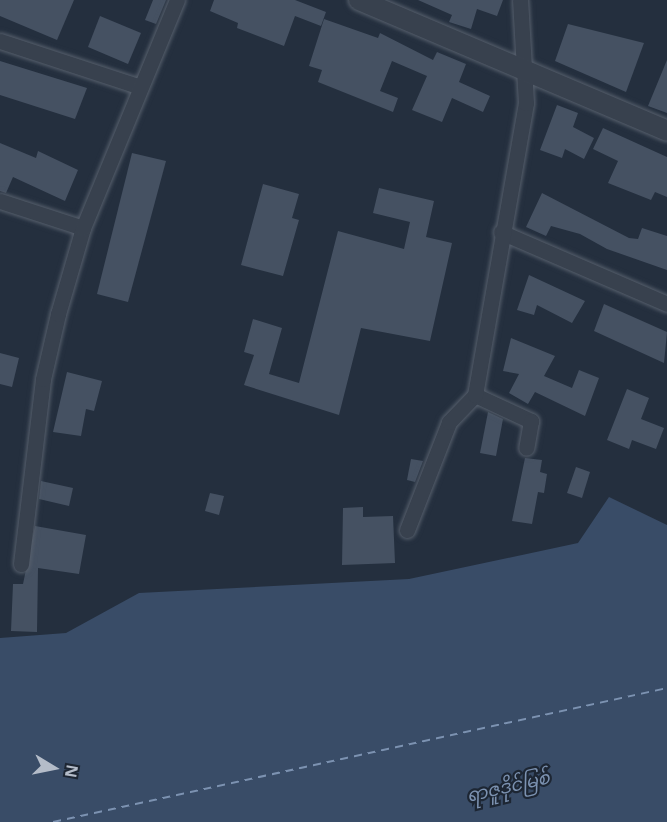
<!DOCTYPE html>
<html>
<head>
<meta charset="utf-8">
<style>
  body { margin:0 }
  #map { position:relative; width:667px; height:822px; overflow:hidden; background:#242f3e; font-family:"Open Sans","Noto Sans Myanmar",sans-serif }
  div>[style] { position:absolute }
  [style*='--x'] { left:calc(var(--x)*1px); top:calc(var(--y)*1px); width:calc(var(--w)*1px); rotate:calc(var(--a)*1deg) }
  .water>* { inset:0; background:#394c67 }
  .ferry>* { height:1.5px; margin-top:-0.75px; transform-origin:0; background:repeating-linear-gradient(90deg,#7c92b1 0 8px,transparent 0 14px) }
  .building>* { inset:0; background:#455162 }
  .roads { filter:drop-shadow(0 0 2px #565f6c) drop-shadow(0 0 2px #565f6c) }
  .minor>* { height:15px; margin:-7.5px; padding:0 7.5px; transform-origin:7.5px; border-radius:7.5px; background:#38414e }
  .tertiary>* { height:20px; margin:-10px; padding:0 10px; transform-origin:10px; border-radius:10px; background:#38414e }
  span { translate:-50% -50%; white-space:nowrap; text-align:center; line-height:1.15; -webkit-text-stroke:4.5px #1d2633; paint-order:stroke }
  .water-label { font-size:18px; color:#7c92b1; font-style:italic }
  .north { position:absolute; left:24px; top:738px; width:60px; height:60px; -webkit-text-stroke:4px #1d2633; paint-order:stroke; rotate:100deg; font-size:16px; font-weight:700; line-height:24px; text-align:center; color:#b4bcc9 }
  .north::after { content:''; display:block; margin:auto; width:21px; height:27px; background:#b4bcc9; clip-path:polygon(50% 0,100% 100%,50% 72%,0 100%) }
</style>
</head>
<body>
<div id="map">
  <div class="water">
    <i style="clip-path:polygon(609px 497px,667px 525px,667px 822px,0 822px,0 638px,66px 633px,139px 593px,409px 579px,578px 543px)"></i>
  </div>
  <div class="ferry">
    <i style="--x:53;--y:822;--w:628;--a:-12.31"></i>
  </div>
  <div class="building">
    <i style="clip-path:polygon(0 0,74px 0,57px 40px,0 16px)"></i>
    <i style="clip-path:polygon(153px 0,166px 0,156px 24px,145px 20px)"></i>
    <i style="clip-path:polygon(214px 0,295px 0,326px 12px,321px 26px,295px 16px,284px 46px,237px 28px,238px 23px,210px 11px)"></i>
    <i style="clip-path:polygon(418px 0,503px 0,497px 16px,477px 9px,471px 29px,449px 22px,452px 15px)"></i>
    <i style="clip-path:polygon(100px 16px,141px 33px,128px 64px,88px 47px)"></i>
    <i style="clip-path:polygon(324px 19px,378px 38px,380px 33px,433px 60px,437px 52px,466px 64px,459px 82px,490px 96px,483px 112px,452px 98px,442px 122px,412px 110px,427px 76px,392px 61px,380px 91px,398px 98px,393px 112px,318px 82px,322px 70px,309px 66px)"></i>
    <i style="clip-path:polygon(568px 24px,644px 43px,626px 92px,555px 61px)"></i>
    <i style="clip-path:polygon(667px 60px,667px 113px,648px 106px)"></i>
    <i style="clip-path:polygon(0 61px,87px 88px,75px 119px,0 95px)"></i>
    <i style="clip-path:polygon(557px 105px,578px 113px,573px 127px,594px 138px,584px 159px,565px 149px,562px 158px,540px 150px)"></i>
    <i style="clip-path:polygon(603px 128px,667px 157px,667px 197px,655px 192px,651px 200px,608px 183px,618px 161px,593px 149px)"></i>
    <i style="clip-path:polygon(0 143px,36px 158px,38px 151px,78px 170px,65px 201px,13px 177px,6px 193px,0 191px)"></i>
    <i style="clip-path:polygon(132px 153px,166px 161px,128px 302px,97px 294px)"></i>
    <i style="clip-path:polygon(263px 184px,299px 194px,292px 218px,299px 220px,283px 276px,241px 265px)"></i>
    <i style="clip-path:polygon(379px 188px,434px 201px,426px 237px,452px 243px,430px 341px,361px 328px,339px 415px,244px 385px,254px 355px,244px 352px,253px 319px,282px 328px,269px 374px,299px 383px,338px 231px,404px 249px,410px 222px,373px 213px)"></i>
    <i style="clip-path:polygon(542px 193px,629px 238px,638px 239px,642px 228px,667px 236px,667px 270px,607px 249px,580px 234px,551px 226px,546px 236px,526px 227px)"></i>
    <i style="clip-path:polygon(529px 275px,585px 301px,572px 323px,537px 305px,534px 315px,517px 310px)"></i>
    <i style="clip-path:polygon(604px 304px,667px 332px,664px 363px,594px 331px)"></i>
    <i style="clip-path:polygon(511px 338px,555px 356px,544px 376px,572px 388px,579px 370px,599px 378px,585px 416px,535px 392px,528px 404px,509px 393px,519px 374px,503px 371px)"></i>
    <i style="clip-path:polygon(0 353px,19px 358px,12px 387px,0 384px)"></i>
    <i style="clip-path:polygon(67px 372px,102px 381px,94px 411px,86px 409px,81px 436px,53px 432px)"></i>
    <i style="clip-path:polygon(627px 389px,649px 398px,641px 419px,664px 428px,656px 449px,632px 440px,629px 449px,607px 440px)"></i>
    <i style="clip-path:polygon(488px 412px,503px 419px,496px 456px,480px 453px)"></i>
    <i style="clip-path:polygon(525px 458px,542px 460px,540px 472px,547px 474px,544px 493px,538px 492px,532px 524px,512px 521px)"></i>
    <i style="clip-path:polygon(411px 459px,423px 461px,415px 482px,407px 480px)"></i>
    <i style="clip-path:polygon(576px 467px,590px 472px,582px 498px,567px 493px)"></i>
    <i style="clip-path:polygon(41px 481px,73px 488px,69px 506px,39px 499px)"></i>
    <i style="clip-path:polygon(210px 493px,224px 496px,219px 515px,205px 511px)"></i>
    <i style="clip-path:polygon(363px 507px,363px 517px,393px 516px,395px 563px,342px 565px,343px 508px)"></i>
    <i style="clip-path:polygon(35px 526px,86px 535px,79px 574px,38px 568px,37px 632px,11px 631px,13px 584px,23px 584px)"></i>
  </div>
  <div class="roads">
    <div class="minor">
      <i style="--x:0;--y:41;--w:145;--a:18.1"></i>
      <i style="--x:0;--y:201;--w:87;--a:18"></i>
      <i style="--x:501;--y:232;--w:181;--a:23.4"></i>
      <i style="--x:475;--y:395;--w:62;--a:24.9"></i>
      <i style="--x:531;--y:421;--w:27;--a:100"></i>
      <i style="--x:407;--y:530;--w:116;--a:-68.7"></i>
      <i style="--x:449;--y:422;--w:37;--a:-46"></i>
      <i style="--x:475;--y:395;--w:296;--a:-80.1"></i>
      <i style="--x:526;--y:103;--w:103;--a:-93.3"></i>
      <i style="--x:21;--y:564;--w:186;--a:-83.2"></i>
      <i style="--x:43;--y:379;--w:67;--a:-77"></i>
      <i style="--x:58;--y:314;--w:90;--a:-73.8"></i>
      <i style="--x:83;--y:228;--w:247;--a:-67.6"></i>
    </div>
    <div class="tertiary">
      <i style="--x:359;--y:0;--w:335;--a:23"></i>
    </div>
  </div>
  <div class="water-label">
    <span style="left:508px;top:786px;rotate:-13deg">ရာဇူဒိုင်မြစ်</span>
  </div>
  <div class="north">N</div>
</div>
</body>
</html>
